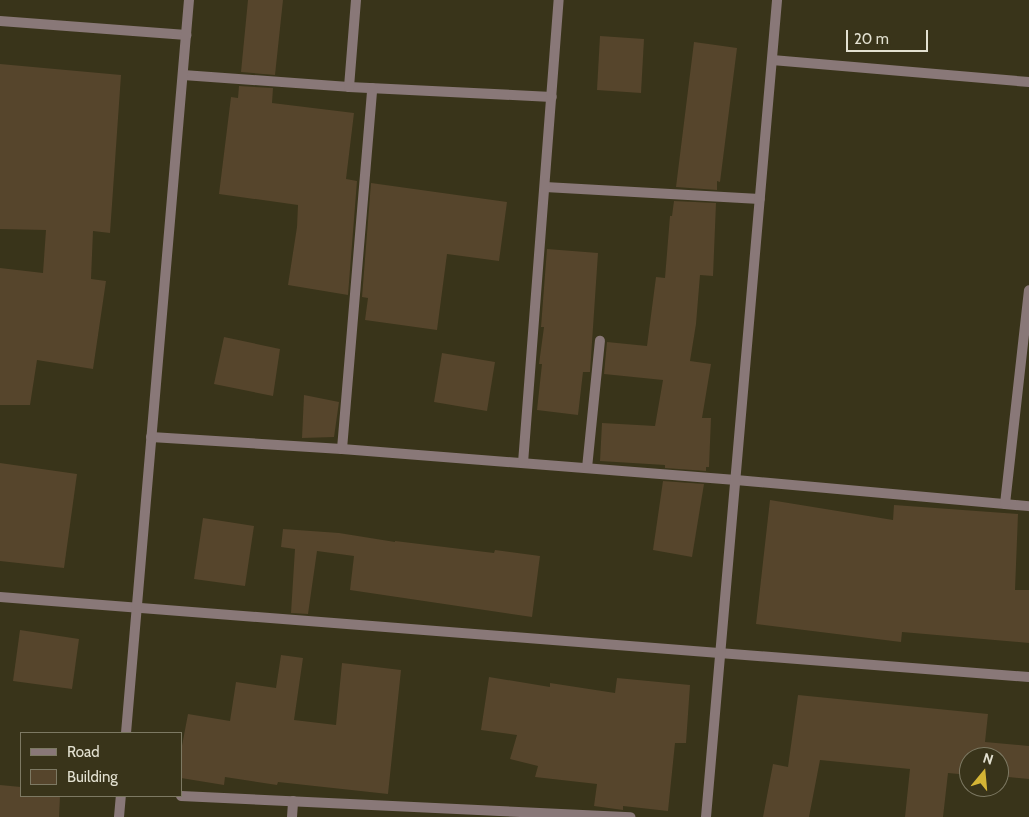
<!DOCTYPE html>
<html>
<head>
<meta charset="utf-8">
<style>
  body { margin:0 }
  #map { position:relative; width:1029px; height:817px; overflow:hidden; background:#39341a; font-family:Cabin,sans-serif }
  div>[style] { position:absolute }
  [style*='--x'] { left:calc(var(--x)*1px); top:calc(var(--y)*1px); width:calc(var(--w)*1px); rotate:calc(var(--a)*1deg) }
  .building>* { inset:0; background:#56452c }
  .street>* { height:10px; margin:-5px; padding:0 5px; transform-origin:5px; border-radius:5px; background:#897878 }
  span { translate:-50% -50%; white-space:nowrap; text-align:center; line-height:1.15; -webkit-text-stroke:4px #39341a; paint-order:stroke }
  .legend { position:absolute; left:20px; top:732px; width:162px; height:65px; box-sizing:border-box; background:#39341a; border:1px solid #7d7963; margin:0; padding:6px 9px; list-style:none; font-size:15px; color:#e3e1d1 }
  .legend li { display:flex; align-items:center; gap:10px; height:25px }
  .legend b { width:25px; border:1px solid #7d7963 }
  .north { position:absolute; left:959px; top:747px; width:50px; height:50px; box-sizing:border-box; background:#39341a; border:1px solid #7d7963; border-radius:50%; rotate:17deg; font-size:14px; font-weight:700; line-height:20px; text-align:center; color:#e3e1d1 }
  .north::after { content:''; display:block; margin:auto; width:18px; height:22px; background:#d5b535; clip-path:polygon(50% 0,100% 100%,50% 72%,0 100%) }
  .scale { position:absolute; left:846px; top:30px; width:82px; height:22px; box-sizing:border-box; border:2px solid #e3e1d1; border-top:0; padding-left:6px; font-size:15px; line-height:18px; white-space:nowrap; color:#e3e1d1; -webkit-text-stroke:4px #39341a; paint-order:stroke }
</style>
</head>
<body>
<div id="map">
  <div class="building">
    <i style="clip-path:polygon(248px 0,283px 0,275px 75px,241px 72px)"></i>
    <i style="clip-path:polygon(600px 36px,644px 39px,641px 93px,597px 90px)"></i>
    <i style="clip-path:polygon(694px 42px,737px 48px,720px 182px,717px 181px,717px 190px,676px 187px)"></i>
    <i style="clip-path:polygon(0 64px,121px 75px,110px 233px,93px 231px,91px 279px,106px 281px,93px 369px,37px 360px,30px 405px,0 405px,0 268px,43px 273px,46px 230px,0 229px)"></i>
    <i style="clip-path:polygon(239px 86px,273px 88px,272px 103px,354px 113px,346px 179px,357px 181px,348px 295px,288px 285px,297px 227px,298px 205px,219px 194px,231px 97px,238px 98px)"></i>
    <i style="clip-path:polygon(371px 183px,507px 202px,499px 261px,447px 254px,437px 330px,365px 320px,368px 298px,362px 297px)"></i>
    <i style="clip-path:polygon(674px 201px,716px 203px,713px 276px,700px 275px,696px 324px,690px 361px,711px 364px,702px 418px,711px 418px,709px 467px,706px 467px,706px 471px,665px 468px,665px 465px,600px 461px,602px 423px,655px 426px,663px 380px,604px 374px,607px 342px,647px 346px,656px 277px,665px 278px,670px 216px,672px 216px)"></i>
    <i style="clip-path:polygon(547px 249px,598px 253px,590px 372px,583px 372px,578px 415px,537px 410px,542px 364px,539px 364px,544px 327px,541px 327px)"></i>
    <i style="clip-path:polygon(224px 337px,280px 349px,273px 396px,214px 384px)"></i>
    <i style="clip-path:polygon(442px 353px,495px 362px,487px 411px,434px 402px)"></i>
    <i style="clip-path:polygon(304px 395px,339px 402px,334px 437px,302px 438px)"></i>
    <i style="clip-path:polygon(0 463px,77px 474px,64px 568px,0 561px)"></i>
    <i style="clip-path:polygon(663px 481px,704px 484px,692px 557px,653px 550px)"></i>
    <i style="clip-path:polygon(770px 500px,893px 520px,894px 505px,1018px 514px,1015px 590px,1029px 590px,1029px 643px,902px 632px,901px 642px,756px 624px)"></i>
    <i style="clip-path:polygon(203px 518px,254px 526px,245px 586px,194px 579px)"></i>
    <i style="clip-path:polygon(283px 529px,339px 533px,395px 542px,395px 541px,494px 553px,495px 550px,540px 556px,532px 617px,350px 590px,354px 556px,317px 551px,308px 614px,291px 613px,295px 549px,281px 547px)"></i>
    <i style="clip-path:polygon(20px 630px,79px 639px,72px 689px,13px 681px)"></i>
    <i style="clip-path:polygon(281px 655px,303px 658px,294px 720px,336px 725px,342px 663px,401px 670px,388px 794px,278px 782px,277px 785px,225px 777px,224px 785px,181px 778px,181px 751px,188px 714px,230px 721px,236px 682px,276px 688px)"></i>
    <i style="clip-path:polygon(489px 677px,550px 687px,550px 683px,615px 693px,617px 678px,690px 685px,686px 743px,675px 743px,668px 811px,623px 806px,623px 810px,594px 806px,597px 784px,535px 777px,538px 766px,510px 759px,517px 735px,481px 730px)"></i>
    <i style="clip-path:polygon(798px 695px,988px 714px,985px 742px,1029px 746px,1029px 779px,999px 776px,999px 757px,969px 757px,969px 775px,948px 773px,943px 817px,905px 817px,910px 769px,820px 760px,809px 817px,763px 817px,773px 764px,788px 767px)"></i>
    <i style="clip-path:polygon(0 785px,21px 787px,21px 796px,60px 796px,59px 817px,0 817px)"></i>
  </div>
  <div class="street">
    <i style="--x:0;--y:21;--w:187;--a:4.3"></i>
    <i style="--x:772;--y:60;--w:258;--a:4.9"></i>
    <i style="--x:183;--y:75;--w:166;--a:4.1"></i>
    <i style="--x:349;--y:87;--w:203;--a:2.8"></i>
    <i style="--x:349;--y:87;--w:87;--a:-85.4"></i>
    <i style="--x:545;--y:187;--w:215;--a:3.2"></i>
    <i style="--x:151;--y:437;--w:191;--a:3.6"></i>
    <i style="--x:342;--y:449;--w:395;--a:4.5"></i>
    <i style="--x:736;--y:480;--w:294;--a:5.1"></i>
    <i style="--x:342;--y:449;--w:362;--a:-85.2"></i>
    <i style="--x:523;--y:463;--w:464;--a:-85.6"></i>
    <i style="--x:587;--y:468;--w:128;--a:-84.2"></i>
    <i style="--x:1005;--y:504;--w:215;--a:-83.6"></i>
    <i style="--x:0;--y:597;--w:1032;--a:4.45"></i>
    <i style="--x:126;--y:733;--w:736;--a:-85.09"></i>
    <i style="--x:181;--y:796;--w:450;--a:2.7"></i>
    <i style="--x:119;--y:817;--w:21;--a:-85"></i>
    <i style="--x:292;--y:817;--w:16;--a:-86"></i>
    <i style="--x:706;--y:817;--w:820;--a:-85.03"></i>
  </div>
  <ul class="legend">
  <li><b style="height:6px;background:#897878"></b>Road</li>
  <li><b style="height:14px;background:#56452c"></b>Building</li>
  </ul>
  <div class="north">N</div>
  <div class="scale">20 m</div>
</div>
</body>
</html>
